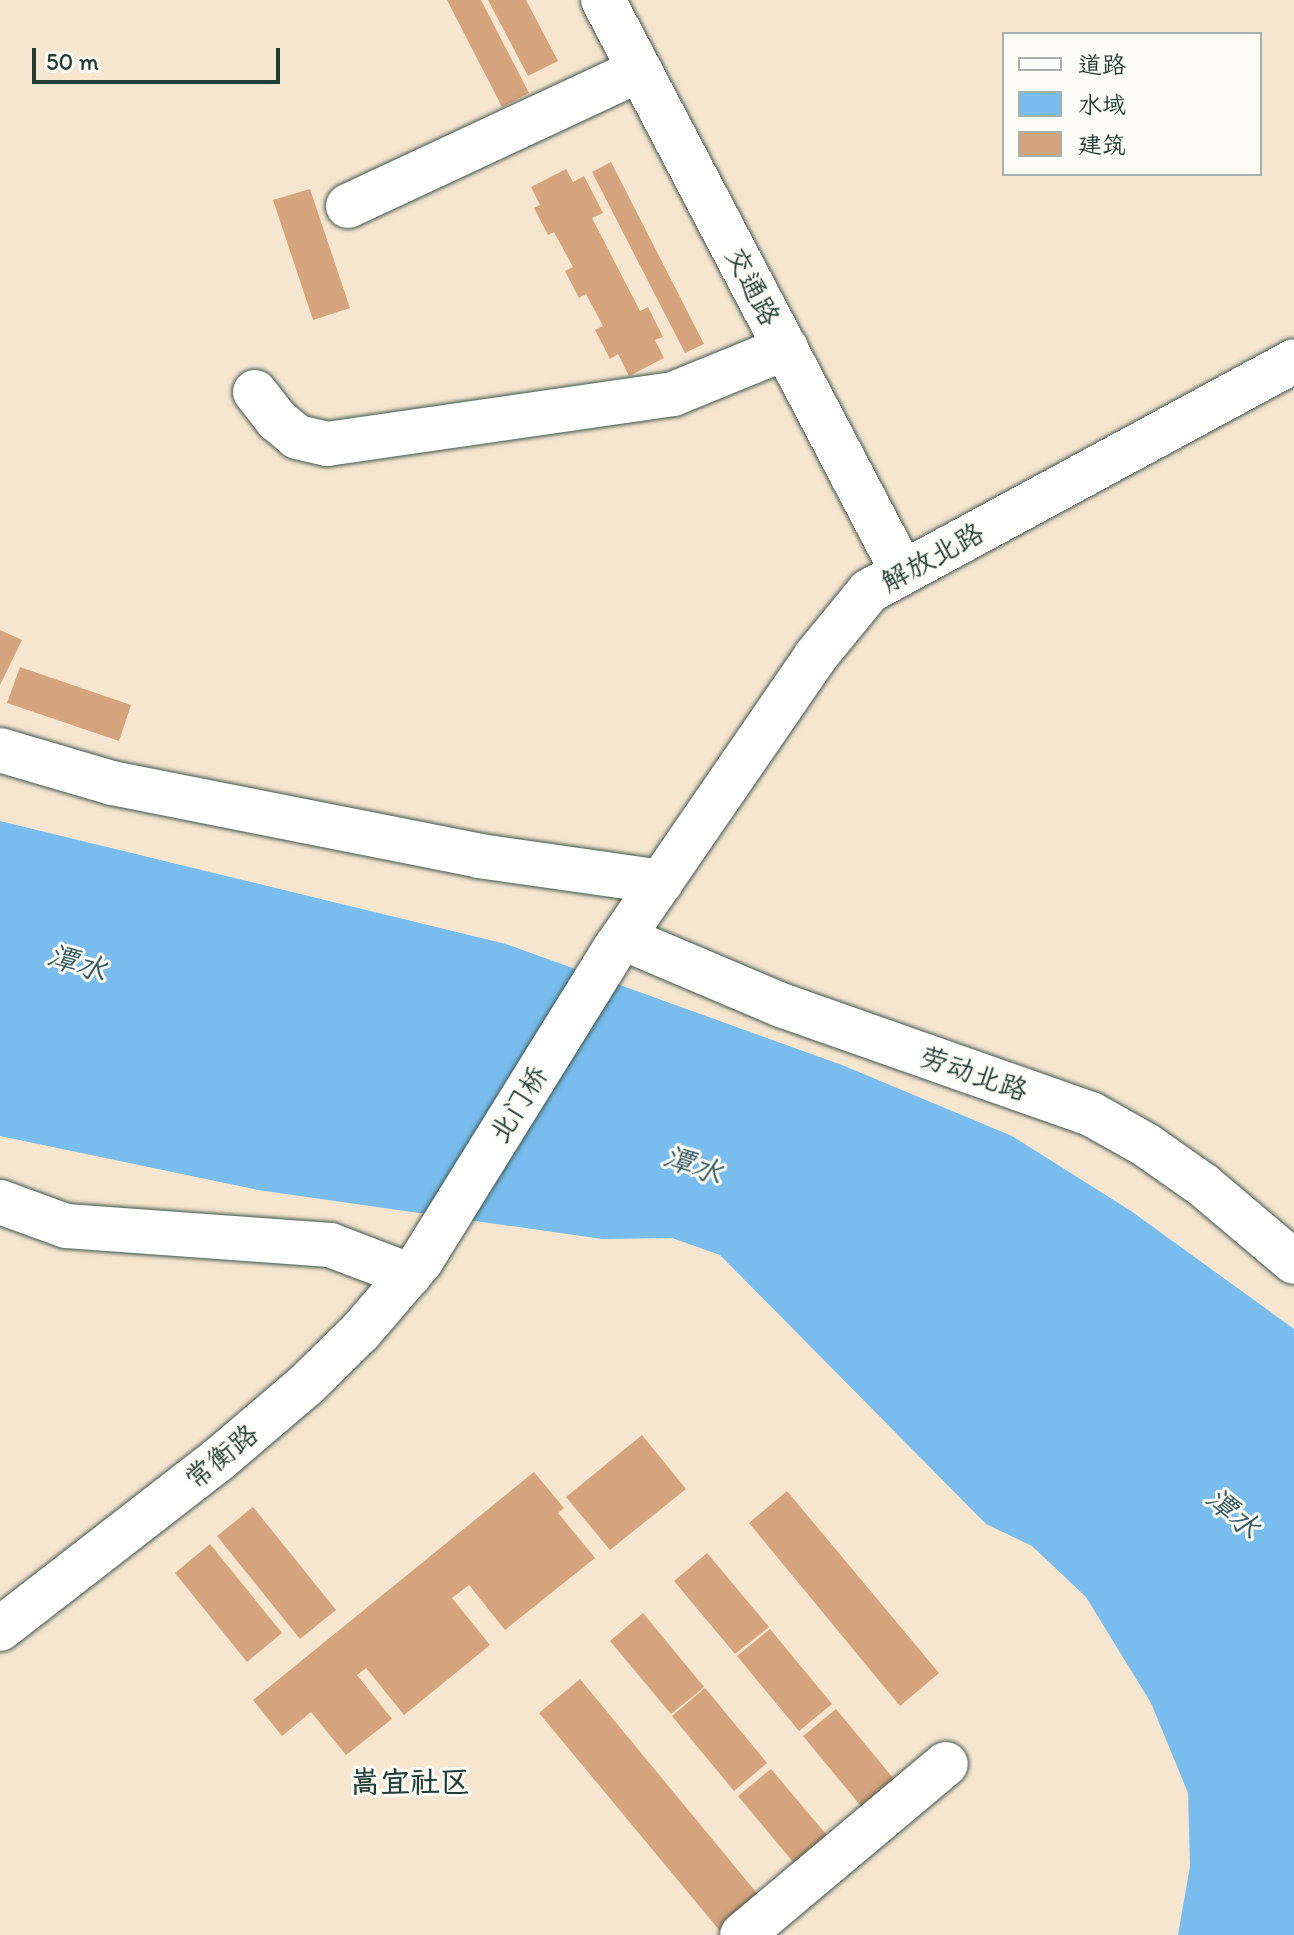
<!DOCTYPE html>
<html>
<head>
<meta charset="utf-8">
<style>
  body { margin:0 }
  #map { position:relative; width:1294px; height:1935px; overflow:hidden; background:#f6e6d0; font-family:Itim,"LXGW WenKai TC",sans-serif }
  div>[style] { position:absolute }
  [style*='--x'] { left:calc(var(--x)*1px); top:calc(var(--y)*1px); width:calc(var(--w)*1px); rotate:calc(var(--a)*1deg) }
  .water>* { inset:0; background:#78bdee }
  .building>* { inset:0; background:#d6a47c }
  .roads { filter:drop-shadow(0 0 2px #3f564b) drop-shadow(0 0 2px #3f564b) }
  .minor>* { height:44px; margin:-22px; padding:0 22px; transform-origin:22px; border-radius:22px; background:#fff }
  span { translate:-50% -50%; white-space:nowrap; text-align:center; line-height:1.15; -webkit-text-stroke:6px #fdfcf7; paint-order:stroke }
  .street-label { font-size:28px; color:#1f3d34 }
  .water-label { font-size:30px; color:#355d62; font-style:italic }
  .neighbourhood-label { font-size:30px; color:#1f3d34; font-weight:700 }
  .legend { position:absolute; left:1002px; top:32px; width:260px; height:144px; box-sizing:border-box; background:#fdfcf7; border:2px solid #a4b0a9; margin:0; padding:10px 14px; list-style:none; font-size:24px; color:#1f3d34 }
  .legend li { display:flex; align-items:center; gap:16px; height:40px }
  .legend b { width:40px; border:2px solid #a4b0a9 }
  .scale { position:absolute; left:32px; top:48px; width:248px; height:36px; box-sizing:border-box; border:4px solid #1f3d34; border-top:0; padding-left:10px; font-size:24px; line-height:28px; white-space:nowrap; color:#1f3d34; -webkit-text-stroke:6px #fdfcf7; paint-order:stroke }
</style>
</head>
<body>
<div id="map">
  <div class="water">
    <i style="clip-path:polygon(0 821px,506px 944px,842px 1065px,1012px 1136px,1131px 1211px,1294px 1329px,1294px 1935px,1178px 1935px,1190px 1866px,1188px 1793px,1151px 1703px,1086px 1597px,1032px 1546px,986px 1524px,720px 1255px,672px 1238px,602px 1239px,258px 1190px,0 1136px)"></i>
  </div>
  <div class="building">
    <i style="clip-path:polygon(447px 0,481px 0,529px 93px,502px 107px)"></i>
    <i style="clip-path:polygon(488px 0,526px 0,558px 61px,528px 76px)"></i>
    <i style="clip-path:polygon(611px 162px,704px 344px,685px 353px,592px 172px)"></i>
    <i style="clip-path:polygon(566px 169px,573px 182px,584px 176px,603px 213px,592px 218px,640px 311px,648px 307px,663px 337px,655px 340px,664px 358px,629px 376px,618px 354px,610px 359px,595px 330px,603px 326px,586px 294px,579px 298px,565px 271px,573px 267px,554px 232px,548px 235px,534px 208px,540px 205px,531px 187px)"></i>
    <i style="clip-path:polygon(310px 189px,350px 308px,313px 320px,273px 200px)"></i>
    <i style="clip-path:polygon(0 630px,22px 640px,0 685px)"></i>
    <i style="clip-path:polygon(20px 667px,131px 705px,119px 741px,7px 703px)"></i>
    <i style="clip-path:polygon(642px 1435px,686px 1489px,610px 1550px,566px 1497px)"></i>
    <i style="clip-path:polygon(534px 1472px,564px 1508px,558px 1513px,595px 1558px,505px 1630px,469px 1585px,452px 1598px,490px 1645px,404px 1715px,366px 1668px,357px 1675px,392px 1719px,346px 1755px,311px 1712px,282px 1736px,253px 1700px)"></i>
    <i style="clip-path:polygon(787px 1491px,939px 1673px,900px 1706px,749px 1523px)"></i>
    <i style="clip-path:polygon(253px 1507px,336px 1610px,300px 1639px,217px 1536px)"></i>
    <i style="clip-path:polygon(210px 1544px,282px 1633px,247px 1662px,175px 1573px)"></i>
    <i style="clip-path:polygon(707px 1553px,769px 1627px,735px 1654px,674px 1581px)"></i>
    <i style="clip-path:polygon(643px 1613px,704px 1687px,671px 1714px,610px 1641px)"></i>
    <i style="clip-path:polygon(770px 1629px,832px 1704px,799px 1731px,737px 1656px)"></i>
    <i style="clip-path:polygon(580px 1679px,760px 1897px,720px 1931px,539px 1713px)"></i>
    <i style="clip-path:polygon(705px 1688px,767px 1763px,734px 1791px,672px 1716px)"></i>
    <i style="clip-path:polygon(836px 1709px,898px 1784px,865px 1811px,803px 1736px)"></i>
    <i style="clip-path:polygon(771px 1769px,831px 1840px,798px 1868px,738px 1796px)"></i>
  </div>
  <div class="roads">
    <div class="minor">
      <i style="--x:603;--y:0;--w:645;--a:62.36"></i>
      <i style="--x:348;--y:206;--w:322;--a:-25"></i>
      <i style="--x:255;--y:392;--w:36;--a:52"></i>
      <i style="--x:277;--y:420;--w:26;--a:40"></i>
      <i style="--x:297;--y:437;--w:31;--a:13"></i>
      <i style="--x:327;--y:444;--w:350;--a:-8.2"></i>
      <i style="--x:673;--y:394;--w:122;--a:-22.2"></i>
      <i style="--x:0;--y:750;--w:117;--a:16.4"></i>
      <i style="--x:112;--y:783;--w:374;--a:11.2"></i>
      <i style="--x:479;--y:856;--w:184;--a:8.1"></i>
      <i style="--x:623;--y:938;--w:172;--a:23"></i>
      <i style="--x:781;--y:1005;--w:329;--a:19.4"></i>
      <i style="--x:1091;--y:1114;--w:63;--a:29.4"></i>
      <i style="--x:1146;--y:1145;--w:70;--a:35.1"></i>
      <i style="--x:1203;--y:1185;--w:119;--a:40.2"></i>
      <i style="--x:0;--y:1202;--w:70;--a:20"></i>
      <i style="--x:66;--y:1226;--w:265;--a:4.1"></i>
      <i style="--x:330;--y:1245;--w:85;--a:20.8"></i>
      <i style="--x:0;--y:1629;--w:276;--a:-37.8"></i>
      <i style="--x:218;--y:1460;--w:114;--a:-40.4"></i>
      <i style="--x:305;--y:1386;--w:78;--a:-44.5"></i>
      <i style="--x:361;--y:1331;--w:92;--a:-49.4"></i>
      <i style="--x:421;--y:1261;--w:370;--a:-58.2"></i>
      <i style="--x:616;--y:947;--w:352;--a:-55.5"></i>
      <i style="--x:815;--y:657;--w:85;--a:-50.7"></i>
      <i style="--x:869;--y:591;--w:483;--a:-28.4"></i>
      <i style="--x:742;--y:1935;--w:266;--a:-40"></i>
    </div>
  </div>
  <div class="street-label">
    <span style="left:753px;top:286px;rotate:62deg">交通路</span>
    <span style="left:932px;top:557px;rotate:-29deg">解放北路</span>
    <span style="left:974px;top:1073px;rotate:19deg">劳动北路</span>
    <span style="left:518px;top:1104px;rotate:-58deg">北门桥</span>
    <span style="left:221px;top:1456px;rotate:-39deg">常衡路</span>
  </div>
  <div class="water-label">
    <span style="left:77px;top:963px;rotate:18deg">潭水</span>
    <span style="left:693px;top:1165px;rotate:20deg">潭水</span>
    <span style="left:1233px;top:1513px;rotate:41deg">潭水</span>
  </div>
  <div class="neighbourhood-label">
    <span style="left:410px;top:1782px">嵩宜社区</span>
  </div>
  <ul class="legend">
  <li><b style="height:10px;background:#fff"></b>道路</li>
  <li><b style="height:22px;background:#78bdee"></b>水域</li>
  <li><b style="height:22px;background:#d6a47c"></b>建筑</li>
  </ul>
  <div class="scale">50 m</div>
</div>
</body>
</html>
